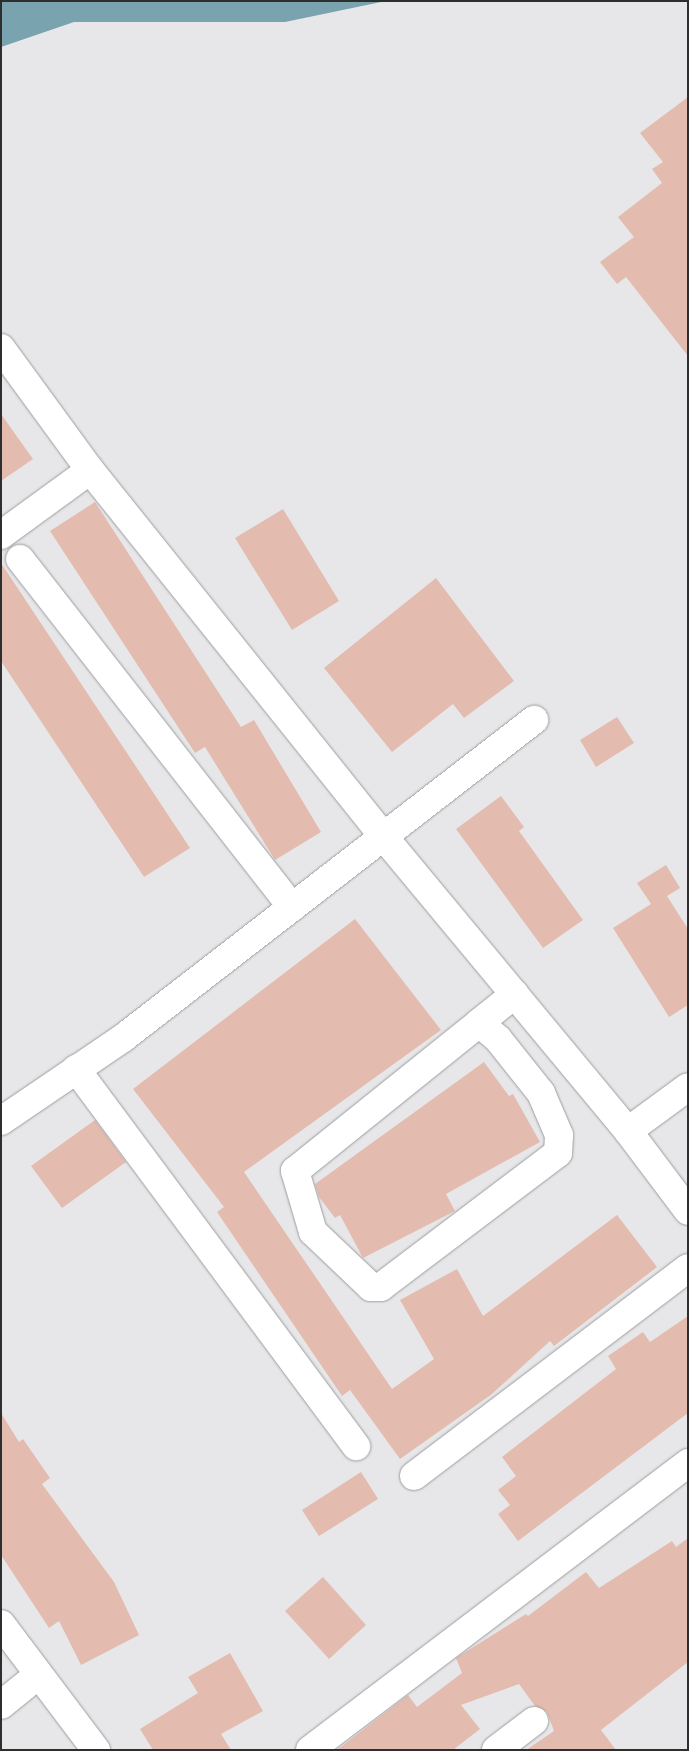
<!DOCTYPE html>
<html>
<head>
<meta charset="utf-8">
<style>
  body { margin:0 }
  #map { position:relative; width:689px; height:1751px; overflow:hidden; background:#e7e7ea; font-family:"Source Sans 3",sans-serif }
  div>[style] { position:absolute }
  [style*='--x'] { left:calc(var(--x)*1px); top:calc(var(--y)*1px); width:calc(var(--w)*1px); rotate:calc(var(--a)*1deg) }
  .water>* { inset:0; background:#79a4af }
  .building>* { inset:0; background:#e3bcaf }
  .roads { filter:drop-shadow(0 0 1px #9c9d9f) drop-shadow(0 0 1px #9c9d9f) }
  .minor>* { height:28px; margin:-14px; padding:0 14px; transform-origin:14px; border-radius:14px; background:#fff }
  span { translate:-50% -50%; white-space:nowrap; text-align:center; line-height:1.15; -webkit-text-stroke:4.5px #f4f5f7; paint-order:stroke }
  .frame { position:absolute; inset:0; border:2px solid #2e2e2f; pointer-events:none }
</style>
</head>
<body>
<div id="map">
  <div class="water">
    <i style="clip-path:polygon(1px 1px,386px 1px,285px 22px,74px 22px,1px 47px)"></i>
  </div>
  <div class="building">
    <i style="clip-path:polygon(688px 97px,688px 356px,626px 277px,617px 284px,600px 262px,634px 237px,618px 217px,662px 183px,652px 169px,663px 162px,640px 133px)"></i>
    <i style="clip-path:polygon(1px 414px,33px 459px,1px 481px)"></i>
    <i style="clip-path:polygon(95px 502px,241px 727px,254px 720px,321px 832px,275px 860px,205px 747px,195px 753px,50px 531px)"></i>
    <i style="clip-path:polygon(283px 509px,339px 601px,292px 630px,235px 538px)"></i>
    <i style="clip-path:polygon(1px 563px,190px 848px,144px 877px,1px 661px)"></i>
    <i style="clip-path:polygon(436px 578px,514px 681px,464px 718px,453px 704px,392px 752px,324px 668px)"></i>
    <i style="clip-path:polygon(617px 717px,634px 743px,596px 767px,580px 740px)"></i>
    <i style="clip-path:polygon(501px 796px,524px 827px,519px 831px,583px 920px,543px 948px,456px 829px)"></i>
    <i style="clip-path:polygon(666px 865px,680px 888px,667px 896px,688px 929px,688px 1005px,669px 1017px,613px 928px,651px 904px,637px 883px)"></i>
    <i style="clip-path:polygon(355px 919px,441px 1030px,244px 1172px,392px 1389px,434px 1359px,400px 1300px,457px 1269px,483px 1316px,617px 1215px,657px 1267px,554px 1346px,550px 1341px,492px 1394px,400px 1459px,350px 1390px,342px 1396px,217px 1212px,224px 1207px,133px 1089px)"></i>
    <i style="clip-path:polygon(484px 1062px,509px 1096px,513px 1094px,540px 1142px,446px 1194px,455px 1211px,363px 1258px,340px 1215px,335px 1218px,319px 1197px,315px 1184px)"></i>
    <i style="clip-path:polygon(95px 1120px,126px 1162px,62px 1208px,31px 1166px)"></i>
    <i style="clip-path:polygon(688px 1316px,688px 1413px,518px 1541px,498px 1514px,510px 1505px,498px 1490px,516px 1476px,502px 1457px,616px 1369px,608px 1356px,643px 1332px,650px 1342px)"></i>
    <i style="clip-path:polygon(1px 1413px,19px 1442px,23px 1439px,50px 1478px,42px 1484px,114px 1582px,139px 1635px,81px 1665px,59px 1621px,49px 1628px,1px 1555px)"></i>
    <i style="clip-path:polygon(361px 1472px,378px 1499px,319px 1536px,302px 1510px)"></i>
    <i style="clip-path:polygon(688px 1538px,688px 1662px,601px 1730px,616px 1750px,526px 1750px,554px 1731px,547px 1712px,535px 1706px,519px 1684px,461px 1705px,480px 1729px,453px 1750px,337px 1750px,408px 1695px,417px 1707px,462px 1673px,456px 1658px,526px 1614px,528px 1616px,586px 1572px,599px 1588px,672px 1541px,676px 1547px)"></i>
    <i style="clip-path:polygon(323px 1577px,366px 1625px,329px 1659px,285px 1611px)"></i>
    <i style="clip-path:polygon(230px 1653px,263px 1711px,221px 1734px,231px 1750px,153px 1750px,140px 1729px,198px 1693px,188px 1677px)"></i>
  </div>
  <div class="roads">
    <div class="minor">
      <i style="--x:1;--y:348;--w:151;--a:53.9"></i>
      <i style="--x:90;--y:470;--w:469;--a:51.3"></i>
      <i style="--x:383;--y:836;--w:383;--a:50.3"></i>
      <i style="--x:628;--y:1131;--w:100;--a:53.1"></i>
      <i style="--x:1;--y:535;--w:110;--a:-36.1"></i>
      <i style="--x:20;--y:559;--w:442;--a:52"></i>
      <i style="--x:479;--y:1023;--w:25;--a:40"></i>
      <i style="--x:498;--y:1039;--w:69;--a:51.5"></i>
      <i style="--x:541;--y:1093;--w:46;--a:66.8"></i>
      <i style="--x:559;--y:1135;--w:18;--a:93"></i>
      <i style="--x:558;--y:1153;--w:222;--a:142.9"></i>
      <i style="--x:381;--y:1287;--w:10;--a:180"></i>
      <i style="--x:371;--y:1287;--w:80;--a:-136.5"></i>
      <i style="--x:313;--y:1232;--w:64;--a:-106.4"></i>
      <i style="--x:295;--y:1171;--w:236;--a:-38.8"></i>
      <i style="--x:479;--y:1023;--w:46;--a:-38.9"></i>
      <i style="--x:76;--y:1069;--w:470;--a:53.4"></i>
      <i style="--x:1;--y:1121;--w:148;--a:-34.2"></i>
      <i style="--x:123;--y:1038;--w:520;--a:-37.73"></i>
      <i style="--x:628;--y:1131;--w:74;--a:-36.3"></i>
      <i style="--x:414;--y:1476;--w:344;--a:-37.2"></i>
      <i style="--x:1;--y:1624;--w:158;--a:53"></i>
      <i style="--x:1;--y:1705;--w:48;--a:-39"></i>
      <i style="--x:310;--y:1750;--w:475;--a:-37.2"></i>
      <i style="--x:496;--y:1750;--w:48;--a:-37.3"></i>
    </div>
  </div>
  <div class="frame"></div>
</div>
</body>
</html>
